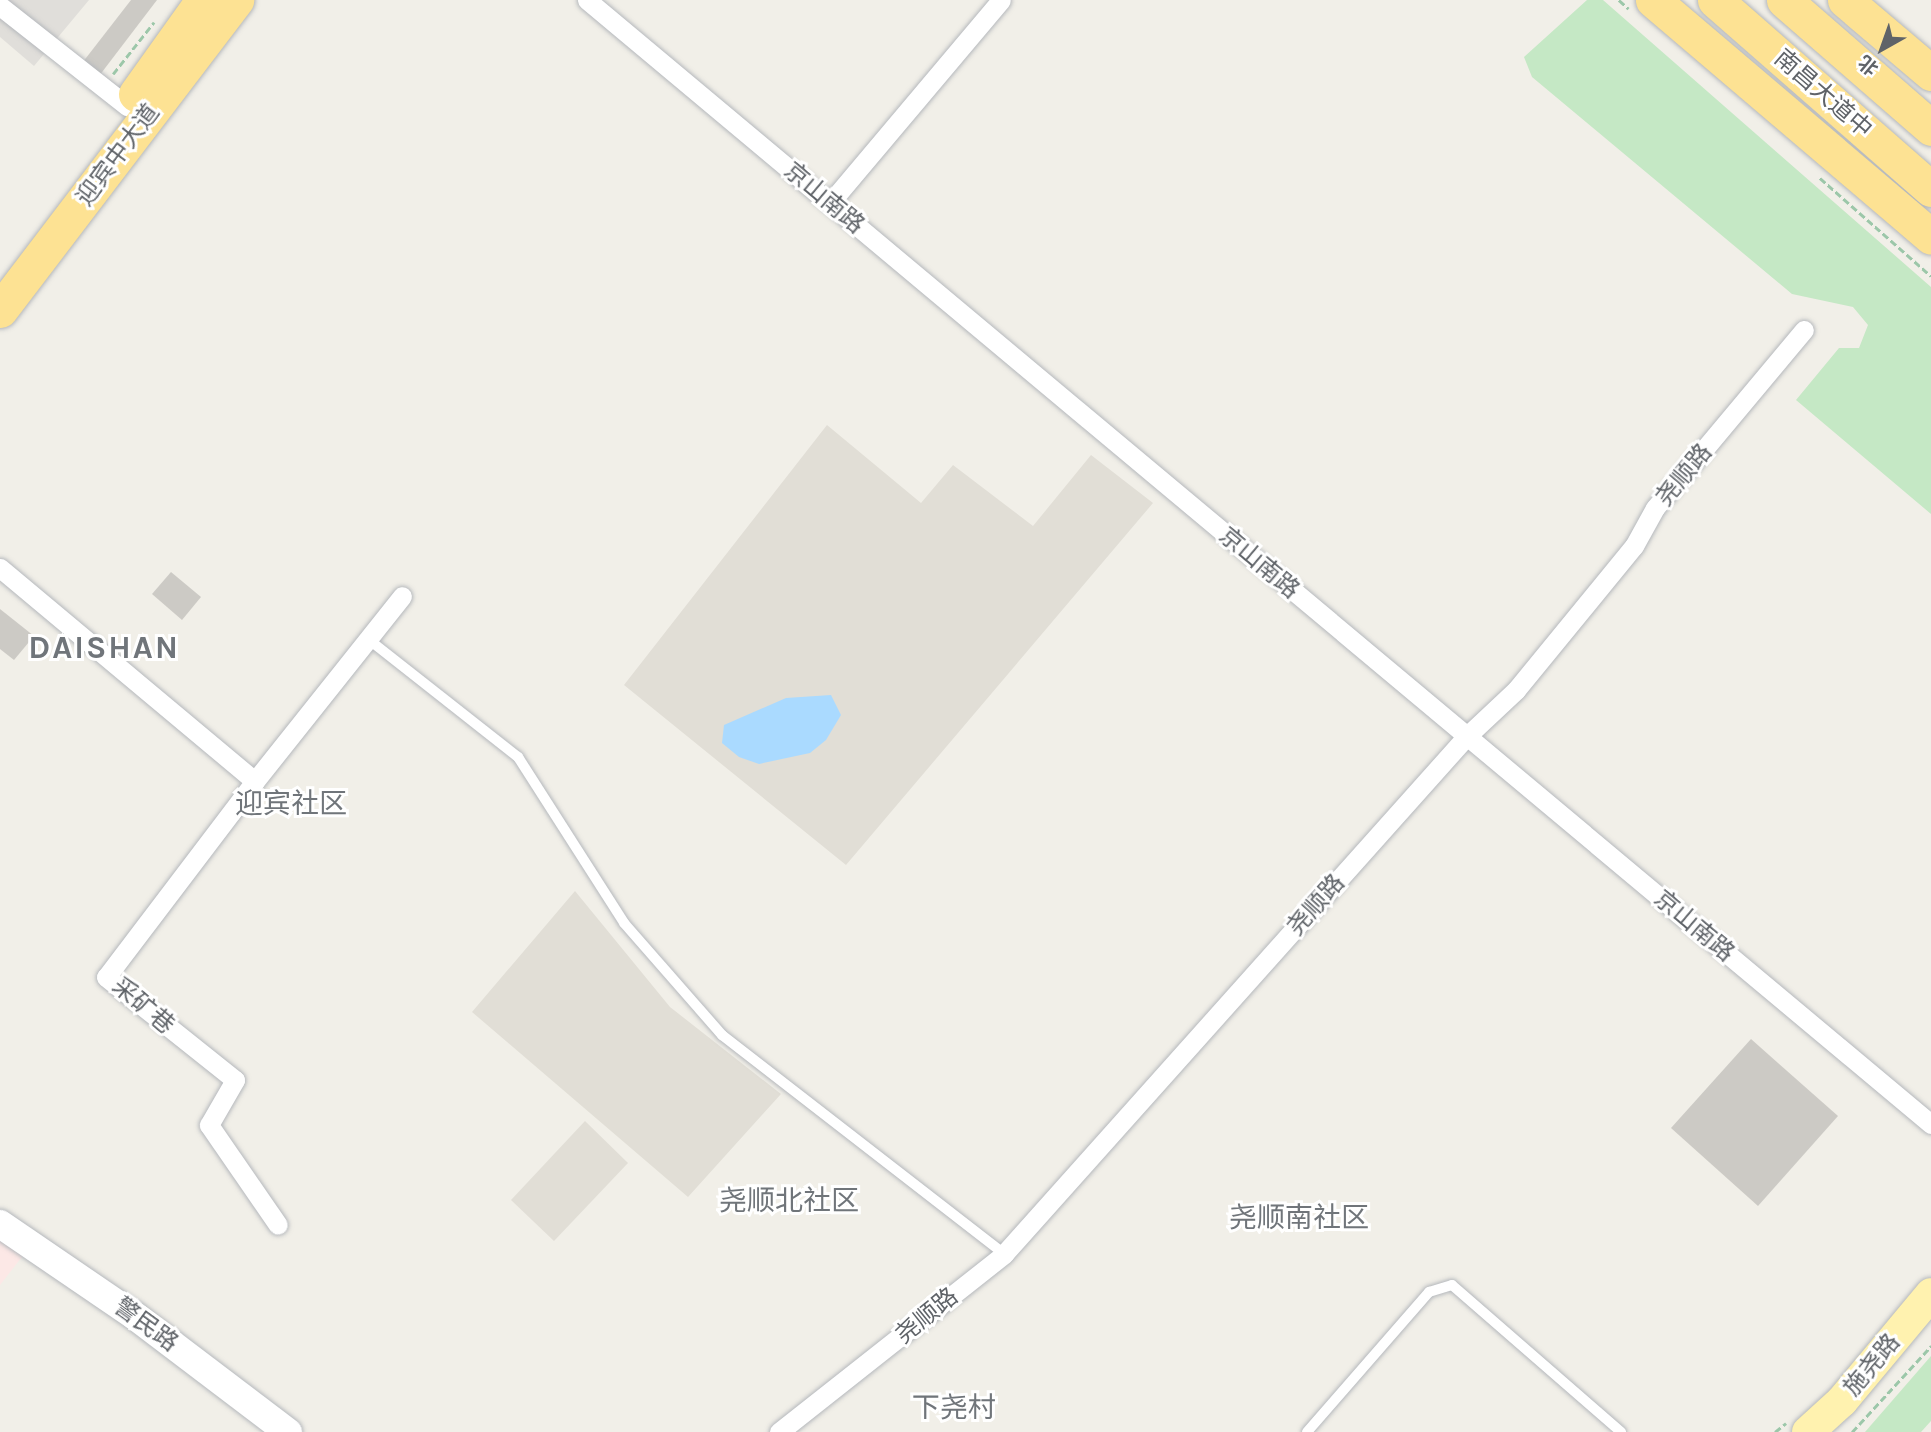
<!DOCTYPE html>
<html>
<head>
<meta charset="utf-8">
<style>
  body { margin:0 }
  #map { position:relative; width:1931px; height:1432px; overflow:hidden; background:#f1efe8; font-family:Karla,"Noto Sans SC",sans-serif }
  div>[style] { position:absolute }
  [style*='--x'] { left:calc(var(--x)*1px); top:calc(var(--y)*1px); width:calc(var(--w)*1px); rotate:calc(var(--a)*1deg) }
  .industrial>* { inset:0; background:#e0deda }
  .education>* { inset:0; background:#e1ded6 }
  .medical>* { inset:0; background:#fce8e6 }
  .green>* { inset:0; background:#c5e8c5 }
  .water>* { inset:0; background:#aadaff }
  .building>* { inset:0; background:#cccac5 }
  .path>* { height:2.5px; margin-top:-1.25px; transform-origin:0; background:repeating-linear-gradient(90deg,#9cc7a9 0 7px,transparent 0 10.5px) }
  .roads { filter:drop-shadow(0 0 2px #b5b8bc) drop-shadow(0 0 2px #b5b8bc) }
  .lane>* { height:10px; margin:-5px; padding:0 5px; transform-origin:5px; border-radius:5px; background:#fff }
  .street>* { height:19px; margin:-9.5px; padding:0 9.5px; transform-origin:9.5px; border-radius:9.5px; background:#fff }
  .secondary>* { height:28px; margin:-14px; padding:0 14px; transform-origin:14px; border-radius:14px; background:#fff }
  .primary>* { height:32px; margin:-16px; padding:0 16px; transform-origin:16px; border-radius:16px; background:#fff2af }
  .highway>* { height:35px; margin:-17.5px; padding:0 17.5px; transform-origin:17.5px; border-radius:17.5px; background:#fde293 }
  span { translate:-50% -50%; white-space:nowrap; text-align:center; line-height:1.15; -webkit-text-stroke:6px #fff; paint-order:stroke }
  .street-label { font-size:24px; color:#5f6368 }
  .quarter-label { font-size:28px; color:#70757a }
  .district-label { font-size:32px; color:#70757a; font-weight:700; letter-spacing:2px }
  .north { position:absolute; left:1847px; top:14px; width:70px; height:70px; -webkit-text-stroke:5px #fff; paint-order:stroke; rotate:220deg; font-size:19px; font-weight:700; line-height:28px; text-align:center; color:#5f6368 }
  .north::after { content:''; display:block; margin:auto; width:24px; height:32px; background:#5f6368; clip-path:polygon(50% 0,100% 100%,50% 72%,0 100%) }
</style>
</head>
<body>
<div id="map">
  <div class="industrial">
    <i style="clip-path:polygon(0 0,89px 0,34px 66px,0 37px)"></i>
  </div>
  <div class="education">
    <i style="clip-path:polygon(827px 425px,921px 503px,953px 465px,1033px 526px,1091px 455px,1153px 503px,846px 865px,624px 685px)"></i>
    <i style="clip-path:polygon(575px 891px,670px 1007px,781px 1094px,688px 1197px,472px 1012px)"></i>
    <i style="clip-path:polygon(585px 1121px,628px 1163px,554px 1241px,511px 1200px)"></i>
  </div>
  <div class="medical">
    <i style="clip-path:polygon(0 1238px,25px 1253px,0 1285px)"></i>
  </div>
  <div class="green">
    <i style="clip-path:polygon(1587px 0,1603px 0,1931px 287px,1931px 514px,1796px 400px,1839px 348px,1859px 348px,1868px 325px,1853px 307px,1792px 294px,1532px 77px,1524px 57px)"></i>
    <i style="clip-path:polygon(1931px 1356px,1931px 1421px,1921px 1432px,1865px 1432px)"></i>
  </div>
  <div class="water">
    <i style="clip-path:polygon(831px 695px,841px 715px,826px 740px,810px 753px,759px 764px,739px 757px,722px 743px,724px 725px,786px 698px)"></i>
  </div>
  <div class="building">
    <i style="clip-path:polygon(131px 0,157px 0,96px 80px,79px 67px)"></i>
    <i style="clip-path:polygon(171px 572px,201px 597px,182px 620px,152px 594px)"></i>
    <i style="clip-path:polygon(0 609px,34px 636px,14px 660px,0 649px)"></i>
    <i style="clip-path:polygon(1751px 1039px,1838px 1116px,1758px 1206px,1671px 1128px)"></i>
  </div>
  <div class="path">
    <i style="--x:1619;--y:0;--w:13;--a:42"></i>
    <i style="--x:113;--y:74;--w:66;--a:-51.7"></i>
    <i style="--x:1820;--y:178;--w:148;--a:41.4"></i>
    <i style="--x:1775;--y:1432;--w:14;--a:-39"></i>
    <i style="--x:1852;--y:1432;--w:117;--a:-47.4"></i>
  </div>
  <div class="roads">
    <div class="lane">
      <i style="--x:368;--y:639;--w:191;--a:38.2"></i>
      <i style="--x:518;--y:757;--w:197;--a:57.4"></i>
      <i style="--x:624;--y:923;--w:149;--a:48.8"></i>
      <i style="--x:722;--y:1035;--w:357;--a:37.8"></i>
      <i style="--x:1307;--y:1432;--w:186;--a:-48.9"></i>
      <i style="--x:1429;--y:1292;--w:24;--a:-17"></i>
      <i style="--x:1452;--y:1285;--w:224;--a:41"></i>
    </div>
    <div class="street">
      <i style="--x:587;--y:0;--w:1752;--a:39.91"></i>
      <i style="--x:0;--y:6;--w:162;--a:38.2"></i>
      <i style="--x:830;--y:203;--w:265;--a:-49.9"></i>
      <i style="--x:0;--y:568;--w:332;--a:39.9"></i>
      <i style="--x:255;--y:781;--w:236;--a:-51.5"></i>
      <i style="--x:255;--y:781;--w:246;--a:127.2"></i>
      <i style="--x:106;--y:977;--w:165;--a:38.6"></i>
      <i style="--x:235;--y:1080;--w:52;--a:120"></i>
      <i style="--x:209;--y:1125;--w:121;--a:55.4"></i>
      <i style="--x:779;--y:1432;--w:287;--a:-38.3"></i>
      <i style="--x:1004;--y:1254;--w:693;--a:-48.22"></i>
      <i style="--x:1466;--y:737;--w:69;--a:-43.2"></i>
      <i style="--x:1516;--y:690;--w:186;--a:-50.7"></i>
      <i style="--x:1634;--y:546;--w:43;--a:-61.1"></i>
      <i style="--x:1655;--y:508;--w:232;--a:-50.1"></i>
    </div>
    <div class="secondary">
      <i style="--x:0;--y:1224;--w:163;--a:34.3"></i>
      <i style="--x:135;--y:1316;--w:192;--a:37.2"></i>
    </div>
    <div class="primary">
      <i style="--x:1808;--y:1432;--w:46;--a:-42.4"></i>
      <i style="--x:1842;--y:1401;--w:139;--a:-50.2"></i>
    </div>
    <div class="highway">
      <i style="--x:1653;--y:0;--w:365;--a:40.4"></i>
      <i style="--x:1715;--y:0;--w:287;--a:41.2"></i>
      <i style="--x:1784;--y:0;--w:195;--a:41"></i>
      <i style="--x:1845;--y:0;--w:113;--a:40.3"></i>
      <i style="--x:136;--y:94;--w:115;--a:-54.5"></i>
      <i style="--x:0;--y:310;--w:390;--a:-52.7"></i>
    </div>
  </div>
  <div class="street-label">
    <span style="left:1823px;top:94px;rotate:41deg">南昌大道中</span>
    <span style="left:118px;top:155px;rotate:-53deg">迎宾中大道</span>
    <span style="left:824px;top:198px;rotate:40deg">京山南路</span>
    <span style="left:1684px;top:475px;rotate:-50deg">尧顺路</span>
    <span style="left:1259px;top:563px;rotate:40deg">京山南路</span>
    <span style="left:1316px;top:905px;rotate:-48deg">尧顺路</span>
    <span style="left:1694px;top:926px;rotate:40deg">京山南路</span>
    <span style="left:143px;top:1006px;rotate:40deg">采矿巷</span>
    <span style="left:927px;top:1316px;rotate:-39deg">尧顺路</span>
    <span style="left:146px;top:1325px;rotate:36deg">警民路</span>
    <span style="left:1872px;top:1365px;rotate:-50deg">施尧路</span>
  </div>
  <div class="quarter-label">
    <span style="left:291px;top:804px">迎宾社区</span>
    <span style="left:789px;top:1201px">尧顺北社区</span>
    <span style="left:1299px;top:1218px">尧顺南社区</span>
    <span style="left:954px;top:1408px">下尧村</span>
  </div>
  <div class="district-label">
    <span style="left:104px;top:648px">DAISHAN</span>
  </div>
  <div class="north">北</div>
</div>
</body>
</html>
